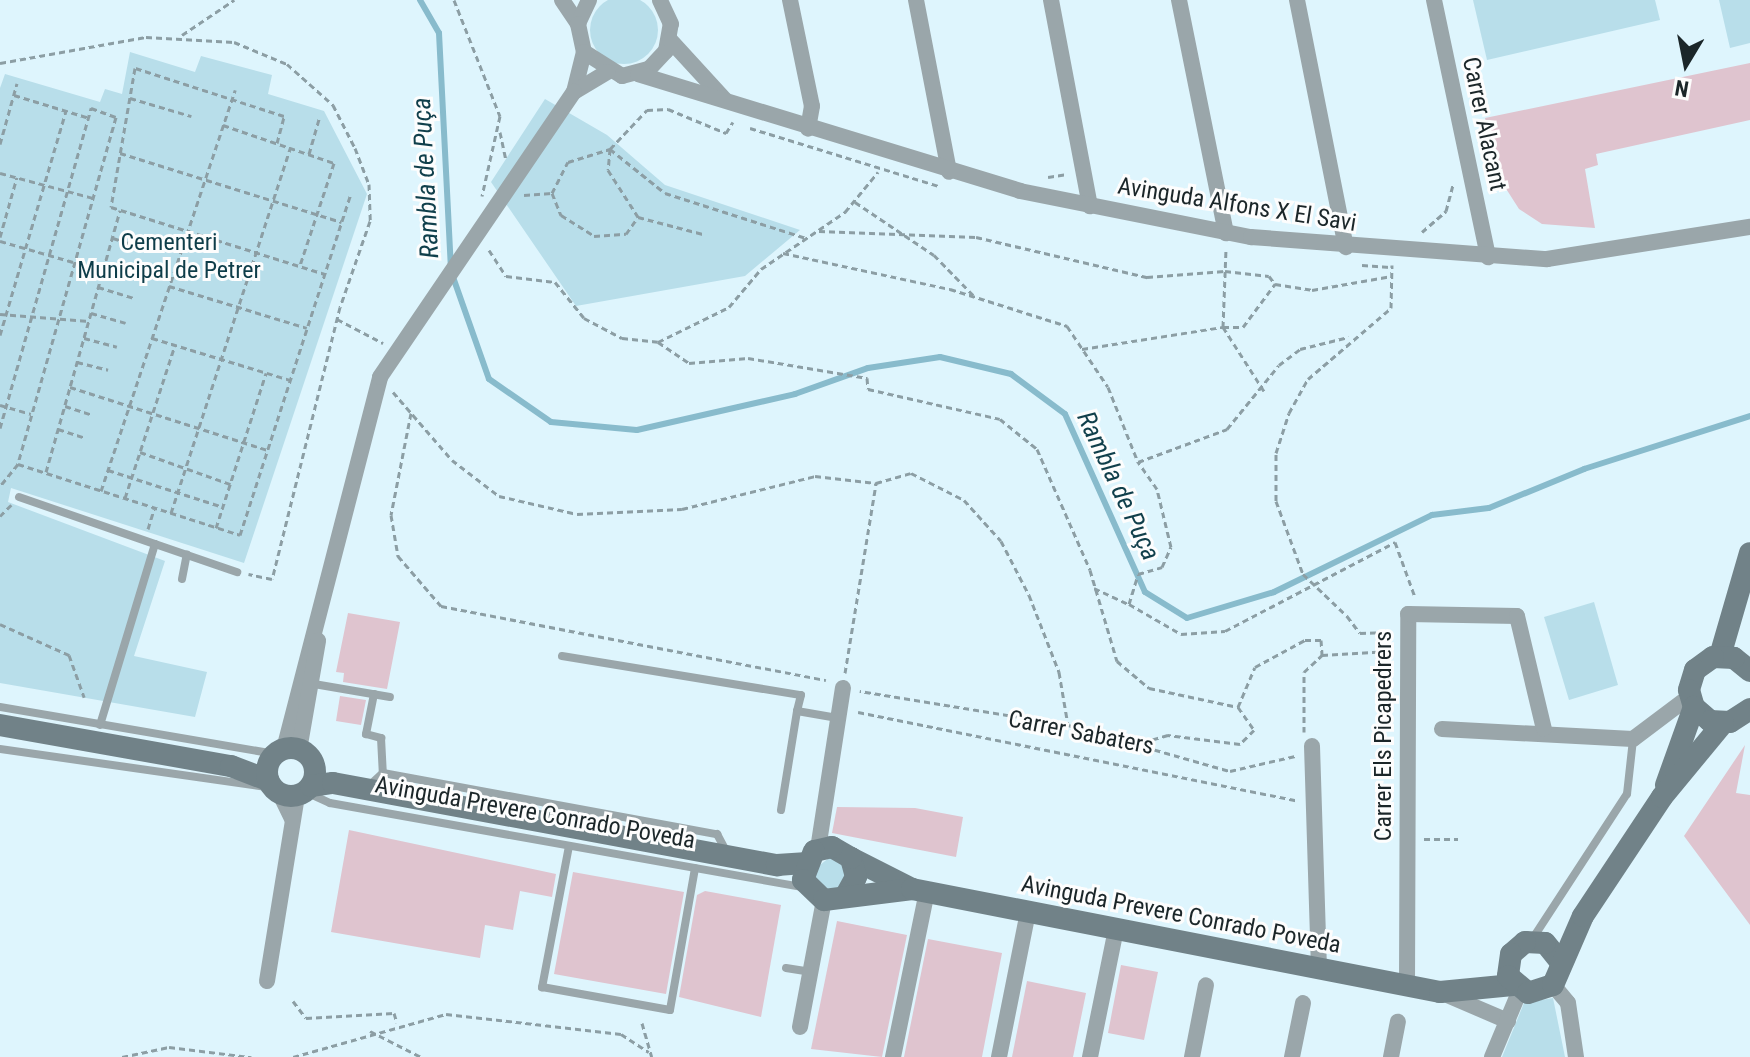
<!DOCTYPE html>
<html>
<head>
<meta charset="utf-8">
<style>
  body { margin:0 }
  #map { position:relative; width:1750px; height:1057px; overflow:hidden; background:#def5fd; font-family:"Roboto Condensed",sans-serif }
  div>[style] { position:absolute }
  [style*='--x'] { left:calc(var(--x)*1px); top:calc(var(--y)*1px); width:calc(var(--w)*1px); rotate:calc(var(--a)*1deg) }
  .green>* { inset:0; background:#b8deea }
  .round { border-radius:50% }
  .stream>* { height:6px; margin:-3px; padding:0 3px; transform-origin:3px; border-radius:3px; background:#8bc }
  .building>* { inset:0; background:#dfc4cf }
  .path>* { height:3px; margin-top:-1.5px; transform-origin:0; background:repeating-linear-gradient(90deg,#8c9ea4 0 6px,transparent 0 10px) }
  .lane>* { height:8px; margin:-4px; padding:0 4px; transform-origin:4px; border-radius:4px; background:#9aa6aa }
  .street>* { height:16px; margin:-8px; padding:0 8px; transform-origin:8px; border-radius:8px; background:#9aa6aa }
  .secondary>* { height:22px; margin:-11px; padding:0 11px; transform-origin:11px; border-radius:11px; background:#718288 }
  .secondary>.ring { margin:-11px; padding:0; box-sizing:content-box; background:none; border:22px solid #718288; border-radius:50% }
  .path-bridge>* { height:3px; margin-top:-1.5px; transform-origin:0; background:repeating-linear-gradient(90deg,#8c9ea4 0 6px,transparent 0 10px) }
  .street-bridge>* { height:16px; margin:-8px; padding:0 8px; transform-origin:8px; border-radius:8px; background:#9aa6aa }
  span { translate:-50% -50%; white-space:nowrap; text-align:center; line-height:1.15; -webkit-text-stroke:6px #fdfdfd; paint-order:stroke }
  .street-label { font-size:24px; color:#1b2629 }
  .park-label { font-size:24px; color:#0e3d49 }
  .water-label { font-size:26px; color:#103f4b; font-style:italic }
  .north { position:absolute; left:1646px; top:24px; width:80px; height:80px; -webkit-text-stroke:6px #fdfdfd; paint-order:stroke; rotate:190deg; font-size:22px; font-weight:700; line-height:32px; text-align:center; color:#1b2629 }
  .north::after { content:''; display:block; margin:auto; width:28px; height:36px; background:#1b2629; clip-path:polygon(50% 0,100% 100%,50% 72%,0 100%) }
</style>
</head>
<body>
<div id="map">
  <div class="green">
    <i class="round" style="left:590px;top:-4px;width:68px;height:68px"></i>
    <i style="clip-path:polygon(1473px 0,1655px 0,1660px 20px,1487px 60px)"></i>
    <i style="clip-path:polygon(1719px 0,1750px 0,1750px 43px,1730px 48px)"></i>
    <i style="clip-path:polygon(130px 52px,195px 72px,201px 56px,272px 75px,268px 94px,324px 111px,367px 194px,244px 563px,11px 488px,8px 502px,165px 561px,134px 656px,207px 672px,195px 717px,0 683px,0 88px,5px 74px,100px 102px,105px 89px,122px 94px)"></i>
    <i style="clip-path:polygon(545px 99px,607px 135px,665px 185px,800px 230px,745px 276px,576px 306px,491px 182px)"></i>
    <i style="clip-path:polygon(1594px 602px,1618px 685px,1569px 700px,1544px 617px)"></i>
    <i style="clip-path:polygon(830px 857px,846px 867px,843px 885px,832px 891px,815px 881px,815px 869px)"></i>
    <i style="clip-path:polygon(1553px 998px,1565px 1057px,1502px 1057px,1524px 1003px)"></i>
  </div>
  <div class="stream">
    <i style="--x:420;--y:0;--w:38;--a:60"></i>
    <i style="--x:439;--y:33;--w:233;--a:87.1"></i>
    <i style="--x:453;--y:277;--w:108;--a:70.6"></i>
    <i style="--x:489;--y:379;--w:75;--a:34.7"></i>
    <i style="--x:551;--y:422;--w:86;--a:5.3"></i>
    <i style="--x:637;--y:430;--w:162;--a:-12.8"></i>
    <i style="--x:795;--y:394;--w:77;--a:-19.6"></i>
    <i style="--x:868;--y:368;--w:73;--a:-8.7"></i>
    <i style="--x:940;--y:357;--w:73;--a:13.5"></i>
    <i style="--x:1011;--y:374;--w:67;--a:36.5"></i>
    <i style="--x:1065;--y:414;--w:195;--a:65.8"></i>
    <i style="--x:1145;--y:592;--w:49;--a:31.8"></i>
    <i style="--x:1187;--y:618;--w:91;--a:-16.6"></i>
    <i style="--x:1274;--y:592;--w:176;--a:-26"></i>
    <i style="--x:1432;--y:515;--w:57;--a:-7"></i>
    <i style="--x:1489;--y:508;--w:103;--a:-22.3"></i>
    <i style="--x:1584;--y:469;--w:174;--a:-17.7"></i>
  </div>
  <div class="building">
    <i style="clip-path:polygon(1750px 63px,1750px 120px,1596px 154px,1598px 165px,1585px 169px,1595px 228px,1542px 224px,1519px 209px,1496px 173px,1485px 118px)"></i>
    <i style="clip-path:polygon(348px 613px,400px 622px,387px 689px,343px 682px,344px 673px,336px 672px)"></i>
    <i style="clip-path:polygon(340px 696px,366px 700px,361px 725px,336px 721px)"></i>
    <i style="clip-path:polygon(1745px 745px,1736px 793px,1750px 795px,1750px 925px,1684px 836px)"></i>
    <i style="clip-path:polygon(837px 807px,915px 808px,963px 817px,956px 857px,832px 833px)"></i>
    <i style="clip-path:polygon(349px 830px,556px 874px,552px 897px,520px 891px,513px 930px,485px 925px,480px 958px,331px 932px)"></i>
    <i style="clip-path:polygon(573px 872px,684px 892px,666px 994px,554px 974px)"></i>
    <i style="clip-path:polygon(705px 891px,781px 905px,761px 1017px,679px 997px,697px 895px)"></i>
    <i style="clip-path:polygon(837px 921px,907px 935px,882px 1057px,811px 1049px)"></i>
    <i style="clip-path:polygon(928px 939px,1002px 953px,982px 1057px,904px 1057px)"></i>
    <i style="clip-path:polygon(1121px 965px,1158px 972px,1144px 1040px,1108px 1033px)"></i>
    <i style="clip-path:polygon(1027px 981px,1086px 993px,1073px 1057px,1012px 1057px)"></i>
  </div>
  <div class="path">
    <i style="--x:454;--y:0;--w:125;--a:68.4"></i>
    <i style="--x:500;--y:116;--w:82;--a:102.7"></i>
    <i style="--x:182;--y:35;--w:63;--a:-33.9"></i>
    <i style="--x:0;--y:63;--w:148;--a:-10.1"></i>
    <i style="--x:146;--y:37;--w:88;--a:3.3"></i>
    <i style="--x:234;--y:42;--w:57;--a:22.5"></i>
    <i style="--x:287;--y:64;--w:62;--a:41.7"></i>
    <i style="--x:333;--y:105;--w:48;--a:62.9"></i>
    <i style="--x:355;--y:148;--w:39;--a:69"></i>
    <i style="--x:369;--y:184;--w:37;--a:88"></i>
    <i style="--x:370;--y:221;--w:91;--a:109.2"></i>
    <i style="--x:340;--y:307;--w:280;--a:104"></i>
    <i style="--x:272;--y:579;--w:24;--a:-168"></i>
    <i style="--x:14;--y:95;--w:78;--a:17"></i>
    <i style="--x:130;--y:98;--w:64;--a:16.4"></i>
    <i style="--x:223;--y:125;--w:117;--a:18.9"></i>
    <i style="--x:334;--y:163;--w:108;--a:108.4"></i>
    <i style="--x:750;--y:128;--w:197;--a:17.1"></i>
    <i style="--x:500;--y:132;--w:29;--a:78"></i>
    <i style="--x:277;--y:143;--w:28;--a:-75"></i>
    <i style="--x:284;--y:116;--w:157;--a:-162.1"></i>
    <i style="--x:135;--y:68;--w:141;--a:99.8"></i>
    <i style="--x:111;--y:207;--w:224;--a:17.4"></i>
    <i style="--x:0;--y:144;--w:63;--a:-74.4"></i>
    <i style="--x:610;--y:149;--w:70;--a:38.7"></i>
    <i style="--x:665;--y:193;--w:148;--a:17.7"></i>
    <i style="--x:610;--y:149;--w:21;--a:95"></i>
    <i style="--x:608;--y:170;--w:56;--a:57.4"></i>
    <i style="--x:638;--y:217;--w:67;--a:14.7"></i>
    <i style="--x:120;--y:153;--w:232;--a:17.3"></i>
    <i style="--x:309;--y:154;--w:37;--a:-74"></i>
    <i style="--x:0;--y:173;--w:96;--a:15"></i>
    <i style="--x:1048;--y:177;--w:18;--a:-9"></i>
    <i style="--x:552;--y:193;--w:24;--a:68"></i>
    <i style="--x:561;--y:215;--w:39;--a:32"></i>
    <i style="--x:594;--y:236;--w:32;--a:-4"></i>
    <i style="--x:626;--y:234;--w:21;--a:-55"></i>
    <i style="--x:524;--y:195;--w:28;--a:-4"></i>
    <i style="--x:552;--y:193;--w:35;--a:-63"></i>
    <i style="--x:568;--y:162;--w:44;--a:-17.2"></i>
    <i style="--x:610;--y:149;--w:54;--a:-46.5"></i>
    <i style="--x:647;--y:110;--w:21;--a:-3"></i>
    <i style="--x:668;--y:109;--w:63;--a:22.5"></i>
    <i style="--x:726;--y:133;--w:13;--a:-58"></i>
    <i style="--x:855;--y:202;--w:95;--a:33.9"></i>
    <i style="--x:934;--y:255;--w:57;--a:45.7"></i>
    <i style="--x:819;--y:231;--w:157;--a:2.2"></i>
    <i style="--x:976;--y:237;--w:176;--a:13.2"></i>
    <i style="--x:1147;--y:277;--w:78;--a:-4.4"></i>
    <i style="--x:1225;--y:271;--w:44;--a:6.5"></i>
    <i style="--x:1269;--y:276;--w:10;--a:53"></i>
    <i style="--x:1422;--y:232;--w:32;--a:-41"></i>
    <i style="--x:1446;--y:211;--w:28;--a:-75"></i>
    <i style="--x:0;--y:237;--w:62;--a:-74.2"></i>
    <i style="--x:113;--y:238;--w:36;--a:18"></i>
    <i style="--x:0;--y:241;--w:76;--a:16"></i>
    <i style="--x:489;--y:250;--w:31;--a:57"></i>
    <i style="--x:506;--y:276;--w:49;--a:7"></i>
    <i style="--x:555;--y:282;--w:46;--a:51.1"></i>
    <i style="--x:584;--y:318;--w:43;--a:27.8"></i>
    <i style="--x:622;--y:338;--w:36;--a:6"></i>
    <i style="--x:658;--y:342;--w:79;--a:-26.2"></i>
    <i style="--x:729;--y:307;--w:50;--a:-49.9"></i>
    <i style="--x:761;--y:269;--w:102;--a:-34.2"></i>
    <i style="--x:845;--y:212;--w:52;--a:-50.5"></i>
    <i style="--x:783;--y:253;--w:171;--a:12.2"></i>
    <i style="--x:950;--y:289;--w:123;--a:17.5"></i>
    <i style="--x:1067;--y:326;--w:73;--a:56.1"></i>
    <i style="--x:1108;--y:387;--w:81;--a:68.2"></i>
    <i style="--x:105;--y:264;--w:38;--a:15"></i>
    <i style="--x:1362;--y:265;--w:28;--a:4"></i>
    <i style="--x:169;--y:286;--w:144;--a:16.9"></i>
    <i style="--x:98;--y:287;--w:38;--a:17"></i>
    <i style="--x:91;--y:313;--w:36;--a:16"></i>
    <i style="--x:0;--y:314;--w:89;--a:4.5"></i>
    <i style="--x:337;--y:319;--w:52;--a:27.6"></i>
    <i style="--x:1223;--y:327;--w:20;--a:0"></i>
    <i style="--x:1243;--y:327;--w:54;--a:-53.3"></i>
    <i style="--x:1275;--y:284;--w:37;--a:9"></i>
    <i style="--x:1312;--y:290;--w:81;--a:-9.9"></i>
    <i style="--x:1223;--y:327;--w:76;--a:57.4"></i>
    <i style="--x:0;--y:335;--w:234;--a:-73.6"></i>
    <i style="--x:84;--y:338;--w:34;--a:15"></i>
    <i style="--x:152;--y:338;--w:144;--a:16.9"></i>
    <i style="--x:658;--y:342;--w:37;--a:34"></i>
    <i style="--x:689;--y:363;--w:59;--a:-4.8"></i>
    <i style="--x:748;--y:358;--w:121;--a:9.5"></i>
    <i style="--x:867;--y:378;--w:11;--a:85"></i>
    <i style="--x:868;--y:389;--w:135;--a:12.8"></i>
    <i style="--x:1000;--y:419;--w:48;--a:39"></i>
    <i style="--x:1037;--y:449;--w:132;--a:66.3"></i>
    <i style="--x:1090;--y:570;--w:95;--a:73.5"></i>
    <i style="--x:1117;--y:661;--w:42;--a:40.2"></i>
    <i style="--x:1149;--y:688;--w:91;--a:12.1"></i>
    <i style="--x:1238;--y:707;--w:28;--a:55"></i>
    <i style="--x:1254;--y:730;--w:20;--a:135"></i>
    <i style="--x:1240;--y:744;--w:73;--a:-172.9"></i>
    <i style="--x:1168;--y:735;--w:33;--a:164"></i>
    <i style="--x:1082;--y:349;--w:143;--a:-8.9"></i>
    <i style="--x:1223;--y:327;--w:78;--a:-87.8"></i>
    <i style="--x:77;--y:362;--w:32;--a:14"></i>
    <i style="--x:70;--y:387;--w:207;--a:17.7"></i>
    <i style="--x:393;--y:392;--w:90;--a:49.1"></i>
    <i style="--x:452;--y:460;--w:59;--a:37.5"></i>
    <i style="--x:499;--y:496;--w:80;--a:13"></i>
    <i style="--x:577;--y:514;--w:105;--a:-2.7"></i>
    <i style="--x:682;--y:509;--w:137;--a:-13.9"></i>
    <i style="--x:815;--y:476;--w:61;--a:6.5"></i>
    <i style="--x:876;--y:483;--w:36;--a:-16"></i>
    <i style="--x:911;--y:473;--w:59;--a:27"></i>
    <i style="--x:964;--y:500;--w:55;--a:47.9"></i>
    <i style="--x:1001;--y:541;--w:61;--a:62.6"></i>
    <i style="--x:1029;--y:595;--w:83;--a:68.7"></i>
    <i style="--x:1059;--y:672;--w:54;--a:80.4"></i>
    <i style="--x:1068;--y:725;--w:211;--a:-170.7"></i>
    <i style="--x:0;--y:405;--w:32;--a:16"></i>
    <i style="--x:65;--y:406;--w:28;--a:18"></i>
    <i style="--x:411;--y:413;--w:104;--a:101.1"></i>
    <i style="--x:391;--y:515;--w:42;--a:80.3"></i>
    <i style="--x:398;--y:556;--w:66;--a:49.3"></i>
    <i style="--x:441;--y:606;--w:392;--a:10.9"></i>
    <i style="--x:0;--y:428;--w:333;--a:-74.1"></i>
    <i style="--x:91;--y:108;--w:27;--a:20"></i>
    <i style="--x:116;--y:117;--w:361;--a:105.8"></i>
    <i style="--x:18;--y:464;--w:28;--a:129"></i>
    <i style="--x:58;--y:429;--w:28;--a:18"></i>
    <i style="--x:140;--y:452;--w:96;--a:19.6"></i>
    <i style="--x:18;--y:464;--w:233;--a:17.7"></i>
    <i style="--x:240;--y:535;--w:359;--a:-72"></i>
    <i style="--x:108;--y:470;--w:121;--a:17.8"></i>
    <i style="--x:46;--y:472;--w:272;--a:-74.2"></i>
    <i style="--x:101;--y:491;--w:423;--a:-71.5"></i>
    <i style="--x:125;--y:498;--w:161;--a:-71.9"></i>
    <i style="--x:1276;--y:501;--w:48;--a:-90"></i>
    <i style="--x:1276;--y:453;--w:42;--a:-72"></i>
    <i style="--x:1289;--y:413;--w:39;--a:-61"></i>
    <i style="--x:1308;--y:379;--w:109;--a:-40.5"></i>
    <i style="--x:1391;--y:308;--w:43;--a:-88.7"></i>
    <i style="--x:171;--y:513;--w:384;--a:-71.9"></i>
    <i style="--x:0;--y:516;--w:16;--a:-45"></i>
    <i style="--x:216;--y:528;--w:163;--a:-72.1"></i>
    <i style="--x:148;--y:529;--w:21;--a:-73"></i>
    <i style="--x:1094;--y:588;--w:38;--a:25"></i>
    <i style="--x:1129;--y:604;--w:31;--a:-73"></i>
    <i style="--x:1138;--y:574;--w:25;--a:-16"></i>
    <i style="--x:1162;--y:567;--w:22;--a:-66"></i>
    <i style="--x:1171;--y:547;--w:60;--a:-103.6"></i>
    <i style="--x:1157;--y:489;--w:33;--a:-125"></i>
    <i style="--x:1138;--y:462;--w:95;--a:-20.3"></i>
    <i style="--x:1227;--y:429;--w:82;--a:-50.9"></i>
    <i style="--x:1279;--y:365;--w:26;--a:-37"></i>
    <i style="--x:1300;--y:349;--w:50;--a:-13.8"></i>
    <i style="--x:1129;--y:604;--w:60;--a:30"></i>
    <i style="--x:1181;--y:634;--w:44;--a:-3.9"></i>
    <i style="--x:1225;--y:631;--w:192;--a:-27.6"></i>
    <i style="--x:1395;--y:542;--w:59;--a:70"></i>
    <i style="--x:1347;--y:616;--w:21;--a:53"></i>
    <i style="--x:1360;--y:633;--w:30;--a:-2"></i>
    <i style="--x:0;--y:624;--w:76;--a:24.2"></i>
    <i style="--x:69;--y:655;--w:45;--a:70.3"></i>
    <i style="--x:845;--y:673;--w:193;--a:-80.7"></i>
    <i style="--x:1238;--y:707;--w:43;--a:-67"></i>
    <i style="--x:1255;--y:667;--w:57;--a:-28.4"></i>
    <i style="--x:1305;--y:640;--w:16;--a:0"></i>
    <i style="--x:1321;--y:640;--w:15;--a:86"></i>
    <i style="--x:1322;--y:655;--w:68;--a:-3.4"></i>
    <i style="--x:858;--y:712;--w:449;--a:11.4"></i>
    <i style="--x:1068;--y:725;--w:168;--a:15.9"></i>
    <i style="--x:1230;--y:771;--w:67;--a:-13"></i>
    <i style="--x:1304;--y:732;--w:60;--a:-90"></i>
    <i style="--x:1304;--y:672;--w:25;--a:-43"></i>
    <i style="--x:1424;--y:839;--w:34;--a:0"></i>
    <i style="--x:293;--y:1001;--w:21;--a:53"></i>
    <i style="--x:306;--y:1018;--w:88;--a:-3.3"></i>
    <i style="--x:394;--y:1013;--w:10;--a:73"></i>
    <i style="--x:642;--y:1023;--w:35;--a:74"></i>
    <i style="--x:370;--y:1031;--w:57;--a:27"></i>
    <i style="--x:122;--y:1057;--w:48;--a:-12"></i>
    <i style="--x:169;--y:1047;--w:83;--a:7"></i>
    <i style="--x:293;--y:1057;--w:159;--a:-15.7"></i>
    <i style="--x:446;--y:1014;--w:176;--a:6.5"></i>
    <i style="--x:621;--y:1034;--w:33;--a:33"></i>
  </div>
  <div class="lane">
    <i style="--x:19;--y:497;--w:144;--a:19.1"></i>
    <i style="--x:182;--y:579;--w:25;--a:-79"></i>
    <i style="--x:562;--y:656;--w:242;--a:9.3"></i>
    <i style="--x:801;--y:695;--w:16;--a:104"></i>
    <i style="--x:314;--y:684;--w:77;--a:9.7"></i>
    <i style="--x:374;--y:694;--w:41;--a:101.3"></i>
    <i style="--x:366;--y:734;--w:16;--a:15"></i>
    <i style="--x:381;--y:738;--w:35;--a:87"></i>
    <i style="--x:0;--y:707;--w:279;--a:9.7"></i>
    <i style="--x:100;--y:725;--w:189;--a:-73.1"></i>
    <i style="--x:155;--y:544;--w:87;--a:18.9"></i>
    <i style="--x:0;--y:749;--w:271;--a:8.1"></i>
    <i style="--x:370;--y:785;--w:18;--a:-43"></i>
    <i style="--x:383;--y:773;--w:340;--a:10.4"></i>
    <i style="--x:717;--y:834;--w:24;--a:62"></i>
    <i style="--x:306;--y:792;--w:26;--a:25"></i>
    <i style="--x:330;--y:803;--w:480;--a:10.1"></i>
    <i style="--x:781;--y:810;--w:100;--a:-80.8"></i>
    <i style="--x:797;--y:711;--w:41;--a:9.9"></i>
    <i style="--x:569;--y:846;--w:144;--a:100.8"></i>
    <i style="--x:542;--y:987;--w:130;--a:10.2"></i>
    <i style="--x:670;--y:1010;--w:144;--a:-80"></i>
    <i style="--x:1533;--y:938;--w:172;--a:-56.9"></i>
    <i style="--x:1627;--y:794;--w:54;--a:-83.7"></i>
    <i style="--x:786;--y:968;--w:24;--a:9"></i>
  </div>
  <div class="street">
    <i style="--x:562;--y:0;--w:29;--a:56"></i>
    <i style="--x:589;--y:0;--w:26;--a:115"></i>
    <i style="--x:578;--y:24;--w:29;--a:78"></i>
    <i style="--x:584;--y:52;--w:45;--a:32.3"></i>
    <i style="--x:622;--y:76;--w:28;--a:-15"></i>
    <i style="--x:649;--y:69;--w:25;--a:-47"></i>
    <i style="--x:666;--y:51;--w:27;--a:-80"></i>
    <i style="--x:671;--y:24;--w:26;--a:-115"></i>
    <i style="--x:790;--y:0;--w:108;--a:78.3"></i>
    <i style="--x:812;--y:106;--w:23;--a:100"></i>
    <i style="--x:916;--y:0;--w:175;--a:79.1"></i>
    <i style="--x:1051;--y:0;--w:210;--a:79.3"></i>
    <i style="--x:1179;--y:0;--w:238;--a:78.6"></i>
    <i style="--x:1297;--y:0;--w:252;--a:78.8"></i>
    <i style="--x:1434;--y:0;--w:263;--a:78.1"></i>
    <i style="--x:670;--y:40;--w:81;--a:47.5"></i>
    <i style="--x:638;--y:74;--w:400;--a:17"></i>
    <i style="--x:1020;--y:191;--w:236;--a:11.3"></i>
    <i style="--x:1251;--y:237;--w:297;--a:4.3"></i>
    <i style="--x:1547;--y:259;--w:206;--a:-9"></i>
    <i style="--x:574;--y:92;--w:41;--a:-76"></i>
    <i style="--x:574;--y:92;--w:39;--a:-31"></i>
    <i style="--x:1442;--y:729;--w:191;--a:3"></i>
    <i style="--x:1633;--y:739;--w:70;--a:-36.9"></i>
    <i style="--x:1312;--y:746;--w:223;--a:88.2"></i>
    <i style="--x:284;--y:749;--w:384;--a:-75.5"></i>
    <i style="--x:299;--y:750;--w:111;--a:-80.1"></i>
    <i style="--x:280;--y:794;--w:28;--a:64"></i>
    <i style="--x:818;--y:849;--w:163;--a:-81.2"></i>
    <i style="--x:267;--y:981;--w:188;--a:-80.8"></i>
    <i style="--x:1553;--y:985;--w:23;--a:50"></i>
    <i style="--x:1568;--y:1003;--w:55;--a:81.6"></i>
    <i style="--x:1407;--y:987;--w:373;--a:-89.8"></i>
    <i style="--x:1408;--y:614;--w:109;--a:1.1"></i>
    <i style="--x:1517;--y:616;--w:116;--a:76.6"></i>
    <i style="--x:1440;--y:992;--w:74;--a:23.1"></i>
    <i style="--x:800;--y:1027;--w:129;--a:-79.3"></i>
    <i style="--x:893;--y:1057;--w:169;--a:-78.4"></i>
    <i style="--x:999;--y:1057;--w:148;--a:-78.7"></i>
    <i style="--x:1090;--y:1057;--w:131;--a:-78.5"></i>
    <i style="--x:1192;--y:1057;--w:73;--a:-79"></i>
    <i style="--x:1292;--y:1057;--w:55;--a:-78.5"></i>
    <i style="--x:1391;--y:1057;--w:36;--a:-79"></i>
    <i style="--x:1492;--y:1057;--w:73;--a:-67.3"></i>
  </div>
  <div class="secondary">
    <i style="--x:1720;--y:656;--w:107;--a:-73.8"></i>
    <i style="--x:1750;--y:671;--w:21;--a:-141"></i>
    <i style="--x:1734;--y:658;--w:21;--a:-177"></i>
    <i style="--x:1713;--y:657;--w:22;--a:144"></i>
    <i style="--x:1695;--y:670;--w:21;--a:107"></i>
    <i style="--x:1689;--y:690;--w:18;--a:74"></i>
    <i style="--x:1694;--y:707;--w:21;--a:41"></i>
    <i style="--x:1710;--y:721;--w:20;--a:3"></i>
    <i style="--x:1730;--y:722;--w:24;--a:-33"></i>
    <i style="--x:0;--y:725;--w:235;--a:10.1"></i>
    <i style="--x:231;--y:766;--w:40;--a:21"></i>
    <i class="ring" style="left:267px;top:748px;width:26px;height:26px"></i>
    <i style="--x:1666;--y:785;--w:83;--a:-70.3"></i>
    <i style="--x:311;--y:786;--w:22;--a:-8"></i>
    <i style="--x:333;--y:783;--w:452;--a:10.5"></i>
    <i style="--x:777;--y:865;--w:27;--a:-4"></i>
    <i style="--x:851;--y:858;--w:68;--a:26.9"></i>
    <i style="--x:846;--y:895;--w:21;--a:-61"></i>
    <i style="--x:856;--y:877;--w:20;--a:-105"></i>
    <i style="--x:851;--y:858;--w:22;--a:-150"></i>
    <i style="--x:832;--y:847;--w:18;--a:167"></i>
    <i style="--x:814;--y:851;--w:31;--a:111"></i>
    <i style="--x:803;--y:880;--w:29;--a:44"></i>
    <i style="--x:824;--y:900;--w:89;--a:-7.1"></i>
    <i style="--x:912;--y:889;--w:538;--a:11.04"></i>
    <i style="--x:1440;--y:992;--w:73;--a:-5.5"></i>
    <i style="--x:1559;--y:960;--w:22;--a:-129"></i>
    <i style="--x:1545;--y:943;--w:20;--a:-177"></i>
    <i style="--x:1525;--y:942;--w:18;--a:139"></i>
    <i style="--x:1511;--y:954;--w:22;--a:98"></i>
    <i style="--x:1508;--y:976;--w:26;--a:40"></i>
    <i style="--x:1528;--y:993;--w:26;--a:-18"></i>
    <i style="--x:1553;--y:985;--w:75;--a:-66.5"></i>
    <i style="--x:1583;--y:916;--w:143;--a:-56.4"></i>
    <i style="--x:1662;--y:797;--w:96;--a:-50.5"></i>
  </div>
  <div class="path-bridge">
    <i style="--x:1276;--y:501;--w:78;--a:69.7"></i>
    <i style="--x:1303;--y:574;--w:61;--a:43.7"></i>
  </div>
  <div class="street-bridge">
    <i style="--x:380;--y:377;--w:345;--a:-55.8"></i>
  </div>
  <div class="street-label">
    <span style="left:1484px;top:124px;rotate:78deg">Carrer Alacant</span>
    <span style="left:1237px;top:205px;rotate:9deg">Avinguda Alfons X El Savi</span>
    <span style="left:1081px;top:733px;rotate:11deg">Carrer Sabaters</span>
    <span style="left:1384px;top:736px;rotate:-90deg">Carrer Els Picapedrers</span>
    <span style="left:535px;top:813px;rotate:10deg">Avinguda Prevere Conrado Poveda</span>
    <span style="left:1181px;top:915px;rotate:11deg">Avinguda Prevere Conrado Poveda</span>
  </div>
  <div class="park-label">
    <span style="left:169px;top:257px">Cementeri<br>Municipal de Petrer</span>
  </div>
  <div class="water-label">
    <span style="left:426px;top:178px;rotate:-93deg">Rambla de Puça</span>
    <span style="left:1118px;top:486px;rotate:65deg">Rambla de Puça</span>
  </div>
  <div class="north">N</div>
</div>
</body>
</html>
